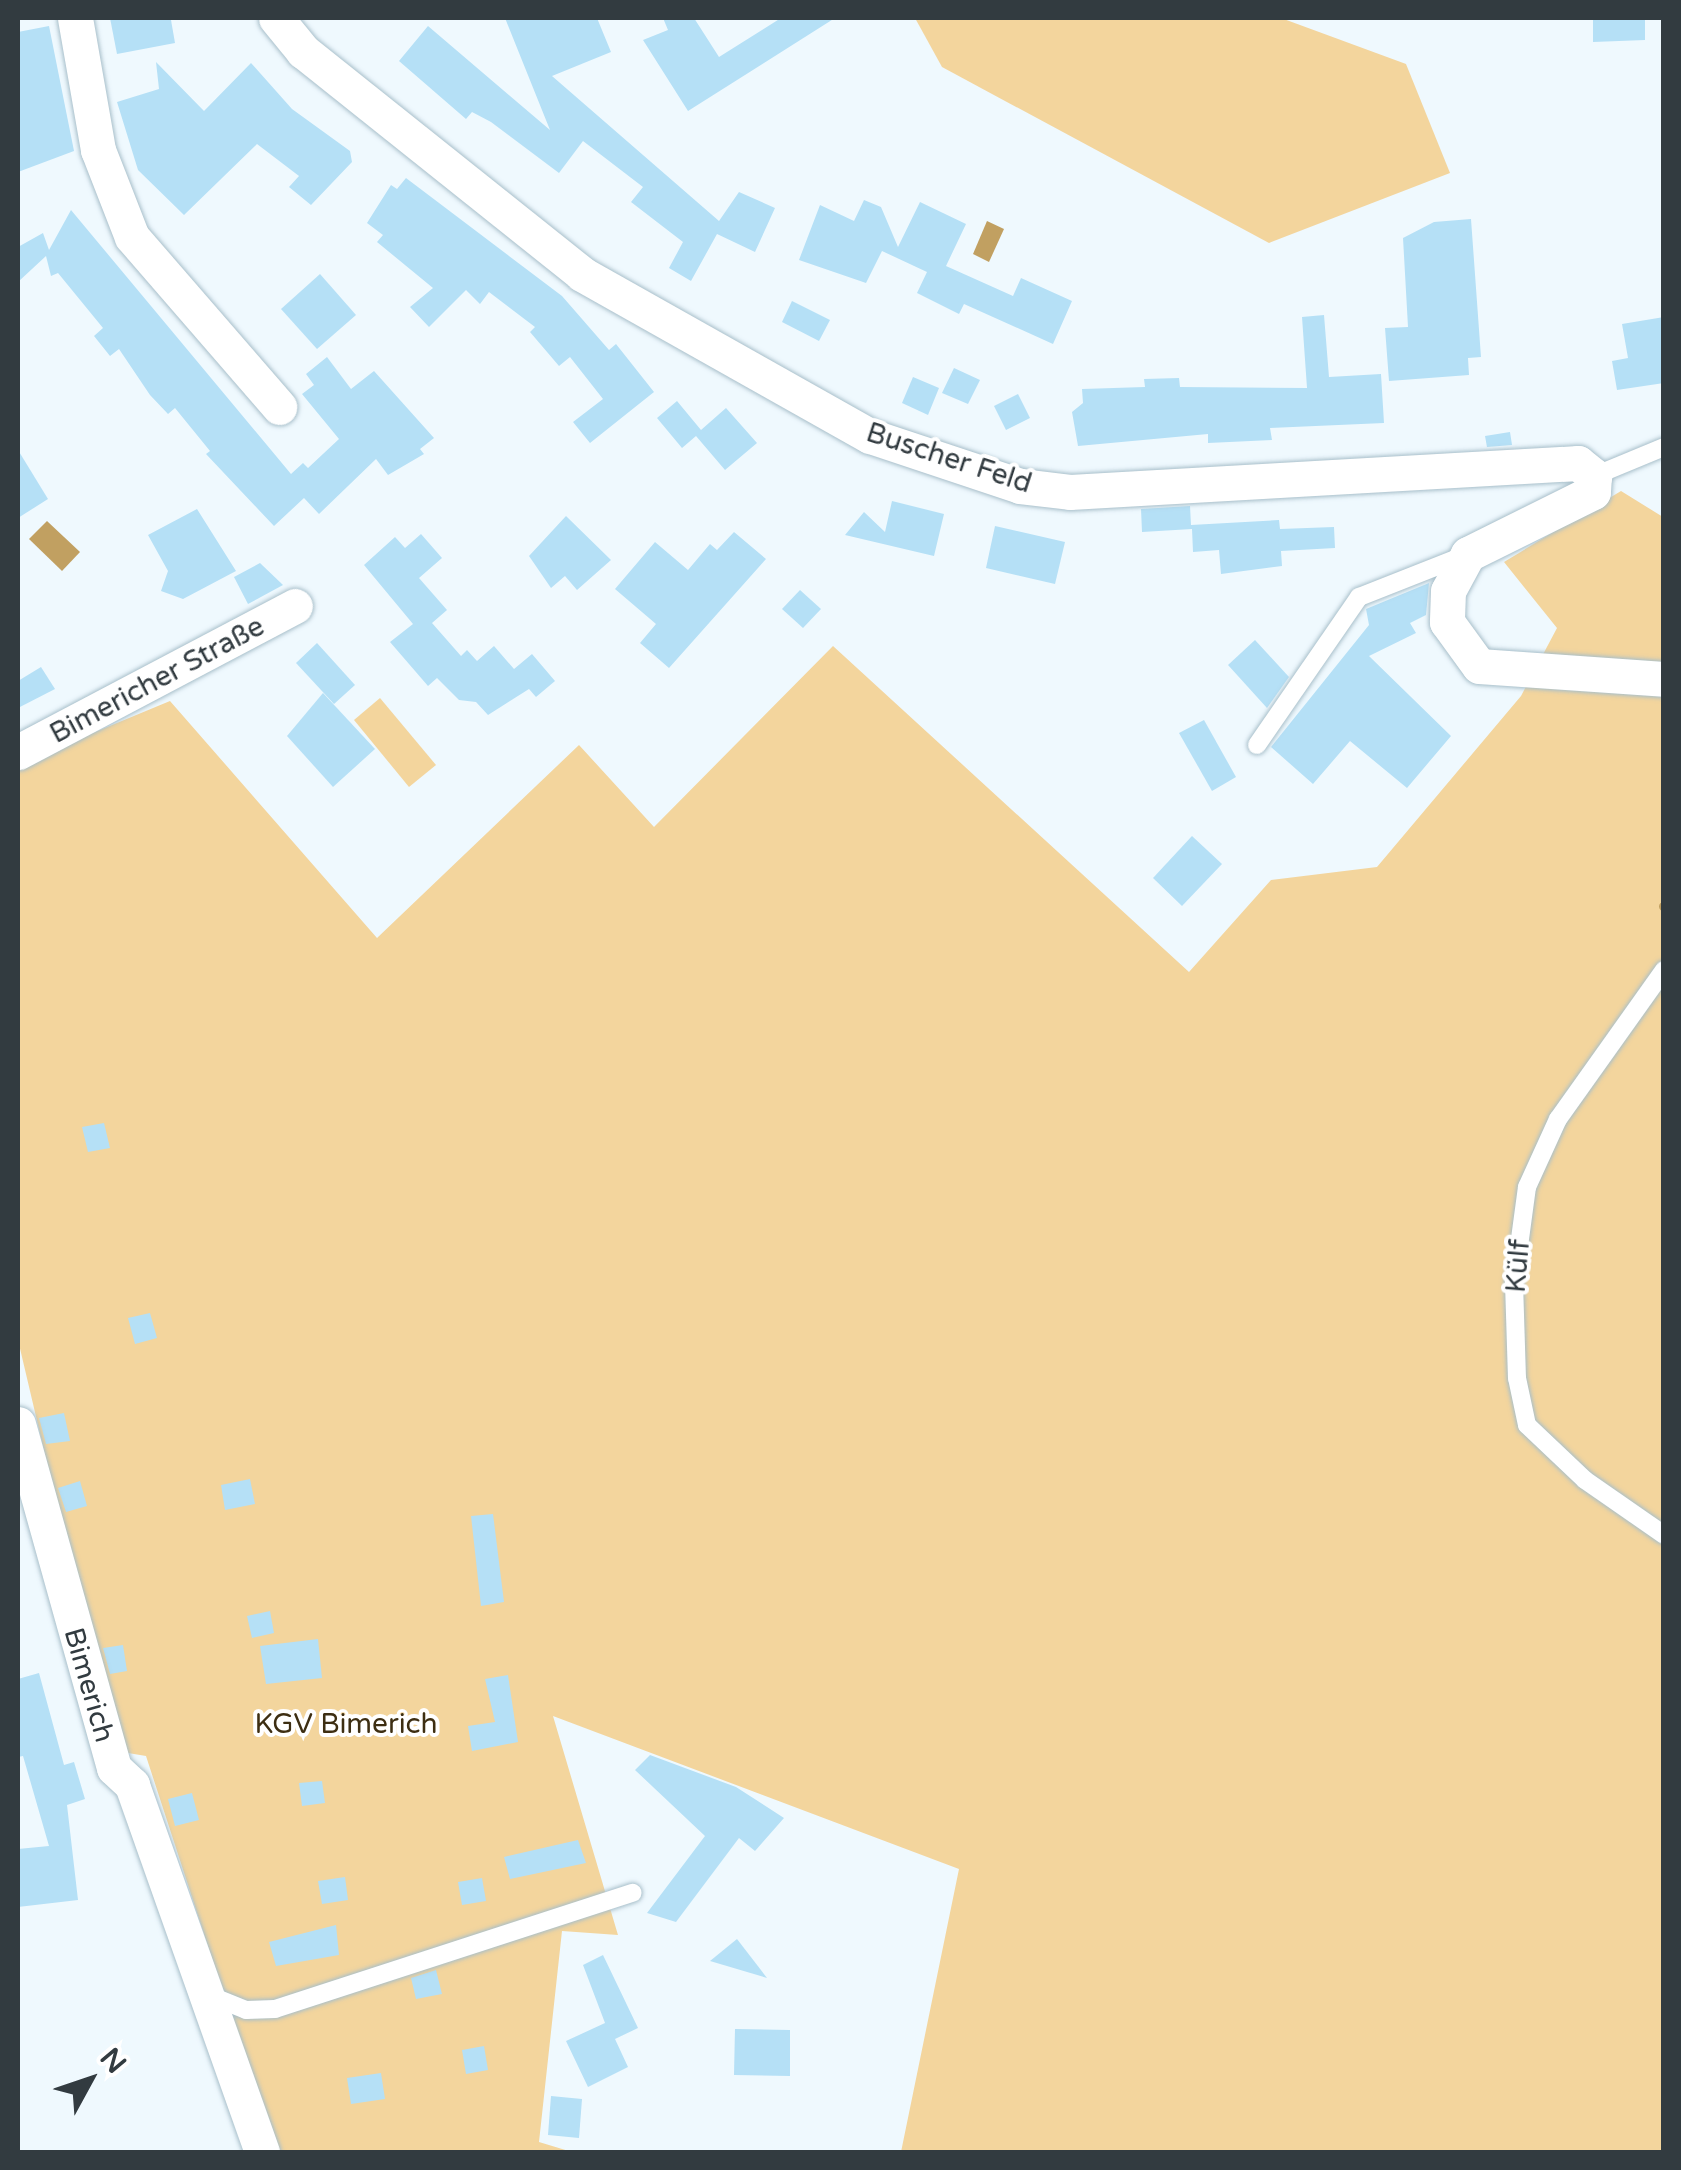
<!DOCTYPE html>
<html>
<head>
<meta charset="utf-8">
<style>
  body { margin:0 }
  #map { position:relative; width:1681px; height:2170px; overflow:hidden; background:#eff9fe; font-family:"Varela Round",sans-serif }
  div>[style] { position:absolute }
  [style*='--x'] { left:calc(var(--x)*1px); top:calc(var(--y)*1px); width:calc(var(--w)*1px); rotate:calc(var(--a)*1deg) }
  .green>* { inset:0; background:#f3d59d }
  .water>* { inset:0; background:#c1a061 }
  .stream>* { height:9px; margin:-4.5px; padding:0 4.5px; transform-origin:4.5px; border-radius:4.5px; background:#c1a061 }
  .building>* { inset:0; background:#b5e0f6 }
  .roads { filter:drop-shadow(0 0 2px #a8bfca) drop-shadow(0 0 2px #a8bfca) }
  .service>* { height:18px; margin:-9px; padding:0 9px; transform-origin:9px; border-radius:9px; background:#fff }
  .minor>* { height:35px; margin:-17.5px; padding:0 17.5px; transform-origin:17.5px; border-radius:17.5px; background:#fff }
  span { translate:-50% -50%; white-space:nowrap; text-align:center; line-height:1.15; -webkit-text-stroke:8px #fff; paint-order:stroke }
  .street-label { font-size:28px; color:#323b40 }
  .park-label { font-size:28px; color:#3d2e12 }
  .frame { position:absolute; inset:0; border:20px solid #323b40; pointer-events:none }
  .north { position:absolute; left:40px; top:2030px; width:100px; height:100px; -webkit-text-stroke:8px #fff; paint-order:stroke; rotate:50deg; font-size:28px; font-weight:700; line-height:40px; text-align:center; color:#323b40 }
  .north::after { content:''; display:block; margin:auto; width:35px; height:45px; background:#323b40; clip-path:polygon(50% 0,100% 100%,50% 72%,0 100%) }
</style>
</head>
<body>
<div id="map">
  <div class="green">
    <i style="clip-path:polygon(915px 18px,1281px 18px,1406px 64px,1450px 173px,1269px 243px,942px 67px)"></i>
    <i style="clip-path:polygon(1621px 491px,1663px 517px,1663px 2152px,901px 2152px,959px 1869px,553px 1716px,618px 1935px,562px 1931px,539px 2142px,572px 2152px,275px 2152px,146px 1756px,128px 1753px,110px 1731px,18px 1340px,18px 764px,170px 701px,377px 938px,579px 745px,654px 827px,833px 646px,1189px 972px,1271px 880px,1377px 867px,1521px 696px,1557px 628px,1504px 562px)"></i>
    <i style="clip-path:polygon(380px 698px,436px 765px,409px 787px,354px 720px)"></i>
  </div>
  <div class="water">
    <i style="clip-path:polygon(987px 221px,1004px 229px,989px 262px,973px 254px)"></i>
    <i style="clip-path:polygon(47px 521px,80px 552px,62px 571px,29px 539px)"></i>
  </div>
  <div class="stream">
    <i style="--x:1663;--y:906;--w:1;--a:45"></i>
  </div>
  <div class="building">
    <i style="clip-path:polygon(110px 18px,171px 20px,175px 43px,117px 54px)"></i>
    <i style="clip-path:polygon(505px 18px,597px 18px,611px 52px,552px 76px,719px 221px,739px 192px,775px 208px,755px 252px,717px 234px,691px 281px,669px 268px,683px 242px,631px 202px,643px 187px,583px 141px,559px 173px,491px 122px,472px 112px,466px 119px,399px 61px,428px 26px,550px 130px)"></i>
    <i style="clip-path:polygon(663px 18px,694px 18px,719px 57px,781px 18px,835px 18px,688px 111px,643px 40px,668px 30px)"></i>
    <i style="clip-path:polygon(1593px 18px,1645px 18px,1645px 40px,1593px 42px)"></i>
    <i style="clip-path:polygon(49px 26px,74px 151px,18px 172px,18px 32px)"></i>
    <i style="clip-path:polygon(156px 62px,204px 111px,251px 63px,292px 109px,350px 151px,352px 162px,311px 205px,289px 187px,299px 176px,257px 144px,184px 215px,138px 170px,117px 102px,159px 89px)"></i>
    <i style="clip-path:polygon(406px 178px,562px 296px,609px 350px,616px 344px,654px 392px,590px 443px,573px 422px,603px 399px,570px 357px,559px 366px,530px 332px,535px 327px,489px 292px,480px 304px,466px 290px,429px 327px,410px 307px,433px 288px,377px 242px,383px 235px,367px 223px,391px 185px,397px 189px)"></i>
    <i style="clip-path:polygon(864px 200px,881px 207px,898px 247px,920px 202px,966px 224px,946px 266px,1013px 296px,1021px 278px,1072px 301px,1053px 344px,964px 304px,959px 314px,917px 293px,927px 272px,882px 251px,866px 283px,799px 260px,820px 205px,854px 221px)"></i>
    <i style="clip-path:polygon(71px 210px,291px 474px,303px 463px,308px 468px,339px 439px,302px 394px,314px 385px,306px 374px,327px 357px,351px 389px,374px 371px,434px 438px,420px 449px,424px 454px,388px 475px,376px 459px,319px 514px,304px 498px,274px 526px,206px 454px,210px 451px,175px 408px,168px 414px,150px 395px,119px 349px,110px 356px,94px 336px,103px 328px,58px 273px,51px 276px,46px 256px,18px 282px,18px 247px,43px 233px,49px 250px)"></i>
    <i style="clip-path:polygon(1471px 219px,1481px 357px,1468px 358px,1469px 375px,1389px 381px,1385px 328px,1408px 327px,1403px 238px,1434px 222px)"></i>
    <i style="clip-path:polygon(320px 274px,356px 315px,317px 349px,281px 309px)"></i>
    <i style="clip-path:polygon(792px 301px,830px 320px,819px 341px,782px 322px)"></i>
    <i style="clip-path:polygon(1324px 315px,1329px 377px,1381px 374px,1384px 423px,1270px 428px,1272px 440px,1208px 443px,1208px 434px,1078px 446px,1072px 412px,1083px 403px,1082px 389px,1145px 387px,1144px 379px,1179px 378px,1180px 387px,1307px 388px,1302px 317px)"></i>
    <i style="clip-path:polygon(1664px 317px,1664px 383px,1617px 390px,1612px 361px,1628px 358px,1622px 324px)"></i>
    <i style="clip-path:polygon(954px 368px,980px 380px,968px 404px,942px 393px)"></i>
    <i style="clip-path:polygon(913px 377px,939px 388px,928px 415px,902px 403px)"></i>
    <i style="clip-path:polygon(1018px 394px,1030px 418px,1006px 430px,994px 406px)"></i>
    <i style="clip-path:polygon(677px 401px,701px 430px,726px 408px,757px 443px,725px 470px,696px 436px,682px 448px,657px 418px)"></i>
    <i style="clip-path:polygon(1510px 432px,1512px 445px,1487px 447px,1485px 436px)"></i>
    <i style="clip-path:polygon(18px 450px,48px 499px,18px 518px)"></i>
    <i style="clip-path:polygon(892px 501px,944px 514px,934px 556px,845px 535px,864px 512px,885px 532px)"></i>
    <i style="clip-path:polygon(1190px 506px,1191px 525px,1279px 520px,1280px 529px,1334px 527px,1335px 548px,1281px 551px,1282px 566px,1221px 574px,1219px 550px,1193px 552px,1192px 529px,1142px 532px,1141px 509px)"></i>
    <i style="clip-path:polygon(197px 509px,236px 571px,183px 599px,161px 591px,168px 571px,148px 535px)"></i>
    <i style="clip-path:polygon(566px 516px,611px 560px,577px 590px,565px 576px,551px 588px,529px 556px)"></i>
    <i style="clip-path:polygon(995px 526px,1065px 542px,1055px 584px,986px 568px)"></i>
    <i style="clip-path:polygon(734px 532px,766px 559px,669px 668px,640px 643px,656px 624px,615px 589px,655px 542px,688px 570px,710px 544px,717px 550px)"></i>
    <i style="clip-path:polygon(421px 534px,442px 558px,419px 578px,447px 610px,432px 623px,461px 656px,467px 650px,477px 661px,494px 646px,514px 669px,532px 654px,555px 681px,536px 697px,529px 689px,488px 715px,476px 702px,459px 700px,437px 678px,428px 686px,390px 642px,413px 624px,364px 565px,395px 537px,405px 548px)"></i>
    <i style="clip-path:polygon(260px 563px,283px 585px,248px 604px,234px 577px)"></i>
    <i style="clip-path:polygon(1429px 583px,1426px 615px,1410px 623px,1416px 633px,1369px 656px,1451px 736px,1407px 788px,1350px 741px,1313px 784px,1271px 747px,1369px 625px,1366px 609px)"></i>
    <i style="clip-path:polygon(800px 590px,821px 609px,803px 628px,782px 609px)"></i>
    <i style="clip-path:polygon(1255px 640px,1289px 677px,1267px 708px,1228px 665px)"></i>
    <i style="clip-path:polygon(317px 643px,355px 685px,334px 704px,296px 663px)"></i>
    <i style="clip-path:polygon(41px 667px,55px 689px,18px 708px,18px 681px)"></i>
    <i style="clip-path:polygon(323px 693px,375px 749px,333px 787px,287px 736px)"></i>
    <i style="clip-path:polygon(1204px 720px,1236px 777px,1212px 791px,1179px 733px)"></i>
    <i style="clip-path:polygon(1192px 836px,1222px 864px,1182px 906px,1153px 878px)"></i>
    <i style="clip-path:polygon(104px 1123px,110px 1148px,88px 1152px,82px 1127px)"></i>
    <i style="clip-path:polygon(150px 1313px,157px 1338px,135px 1344px,128px 1318px)"></i>
    <i style="clip-path:polygon(64px 1413px,70px 1441px,46px 1444px,39px 1418px)"></i>
    <i style="clip-path:polygon(250px 1479px,255px 1504px,225px 1510px,221px 1485px)"></i>
    <i style="clip-path:polygon(80px 1481px,87px 1506px,66px 1512px,58px 1488px)"></i>
    <i style="clip-path:polygon(493px 1514px,504px 1602px,481px 1606px,471px 1516px)"></i>
    <i style="clip-path:polygon(270px 1611px,274px 1633px,252px 1638px,247px 1616px)"></i>
    <i style="clip-path:polygon(318px 1639px,322px 1678px,266px 1684px,260px 1646px)"></i>
    <i style="clip-path:polygon(123px 1645px,127px 1671px,110px 1674px,103px 1648px)"></i>
    <i style="clip-path:polygon(39px 1673px,64px 1765px,74px 1762px,85px 1799px,67px 1805px,78px 1900px,18px 1907px,18px 1849px,49px 1846px,23px 1756px,18px 1757px,18px 1679px)"></i>
    <i style="clip-path:polygon(508px 1675px,518px 1742px,472px 1751px,468px 1726px,495px 1722px,485px 1679px)"></i>
    <i style="clip-path:polygon(650px 1755px,736px 1787px,784px 1818px,755px 1851px,739px 1838px,676px 1922px,647px 1913px,705px 1836px,635px 1770px)"></i>
    <i style="clip-path:polygon(322px 1781px,325px 1803px,302px 1806px,299px 1783px)"></i>
    <i style="clip-path:polygon(192px 1793px,199px 1820px,175px 1826px,168px 1799px)"></i>
    <i style="clip-path:polygon(578px 1840px,586px 1863px,510px 1879px,504px 1857px)"></i>
    <i style="clip-path:polygon(345px 1877px,348px 1900px,322px 1904px,318px 1881px)"></i>
    <i style="clip-path:polygon(482px 1878px,486px 1901px,462px 1905px,458px 1882px)"></i>
    <i style="clip-path:polygon(336px 1925px,339px 1955px,276px 1966px,269px 1942px)"></i>
    <i style="clip-path:polygon(737px 1939px,767px 1978px,710px 1961px)"></i>
    <i style="clip-path:polygon(603px 1955px,638px 2028px,615px 2039px,628px 2067px,588px 2087px,566px 2041px,605px 2023px,583px 1965px)"></i>
    <i style="clip-path:polygon(436px 1970px,442px 1994px,416px 1999px,411px 1978px)"></i>
    <i style="clip-path:polygon(735px 2029px,790px 2030px,790px 2076px,734px 2075px)"></i>
    <i style="clip-path:polygon(484px 2046px,488px 2070px,466px 2074px,462px 2050px)"></i>
    <i style="clip-path:polygon(381px 2073px,385px 2099px,351px 2104px,347px 2078px)"></i>
    <i style="clip-path:polygon(551px 2096px,582px 2099px,579px 2138px,548px 2135px)"></i>
  </div>
  <div class="roads">
    <div class="service">
      <i style="--x:1594;--y:476;--w:76;--a:-22.5"></i>
      <i style="--x:1257;--y:745;--w:180;--a:-55.4"></i>
      <i style="--x:1359;--y:597;--w:112;--a:-21.5"></i>
      <i style="--x:1664;--y:970;--w:183;--a:125.4"></i>
      <i style="--x:1558;--y:1119;--w:75;--a:114.5"></i>
      <i style="--x:1527;--y:1187;--w:97;--a:97.7"></i>
      <i style="--x:1514;--y:1283;--w:95;--a:88.2"></i>
      <i style="--x:1517;--y:1378;--w:48;--a:78"></i>
      <i style="--x:1527;--y:1425;--w:80;--a:43.5"></i>
      <i style="--x:1585;--y:1480;--w:96;--a:34.8"></i>
      <i style="--x:209;--y:1995;--w:40;--a:22"></i>
      <i style="--x:246;--y:2010;--w:29;--a:-2"></i>
      <i style="--x:275;--y:2009;--w:376;--a:-18"></i>
    </div>
    <div class="minor">
      <i style="--x:75;--y:18;--w:134;--a:80.1"></i>
      <i style="--x:98;--y:150;--w:93;--a:68.7"></i>
      <i style="--x:132;--y:237;--w:225;--a:49.1"></i>
      <i style="--x:276;--y:18;--w:43;--a:50.7"></i>
      <i style="--x:303;--y:51;--w:357;--a:38.6"></i>
      <i style="--x:582;--y:274;--w:330;--a:29.4"></i>
      <i style="--x:870;--y:436;--w:158;--a:18.4"></i>
      <i style="--x:1020;--y:486;--w:50;--a:6.8"></i>
      <i style="--x:1070;--y:492;--w:509;--a:-3.27"></i>
      <i style="--x:1578;--y:463;--w:21;--a:39"></i>
      <i style="--x:1594;--y:476;--w:16;--a:94"></i>
      <i style="--x:1593;--y:492;--w:140;--a:153.6"></i>
      <i style="--x:1468;--y:554;--w:42;--a:118.4"></i>
      <i style="--x:1448;--y:591;--w:31;--a:92"></i>
      <i style="--x:1447;--y:622;--w:54;--a:54"></i>
      <i style="--x:1479;--y:666;--w:185;--a:4"></i>
      <i style="--x:18;--y:752;--w:313;--a:-27.8"></i>
      <i style="--x:18;--y:1424;--w:357;--a:74.4"></i>
      <i style="--x:114;--y:1768;--w:25;--a:43"></i>
      <i style="--x:132;--y:1785;--w:389;--a:70.5"></i>
    </div>
  </div>
  <div class="street-label">
    <span style="left:949px;top:458px;rotate:18deg">Buscher Feld</span>
    <span style="left:157px;top:680px;rotate:-28deg">Bimericher Straße</span>
    <span style="left:1518px;top:1266px;rotate:-85deg">Külf</span>
    <span style="left:89px;top:1685px;rotate:74deg">Bimerich</span>
  </div>
  <div class="park-label">
    <span style="left:346px;top:1724px">KGV Bimerich</span>
  </div>
  <div class="frame"></div>
  <div class="north">N</div>
</div>
</body>
</html>
